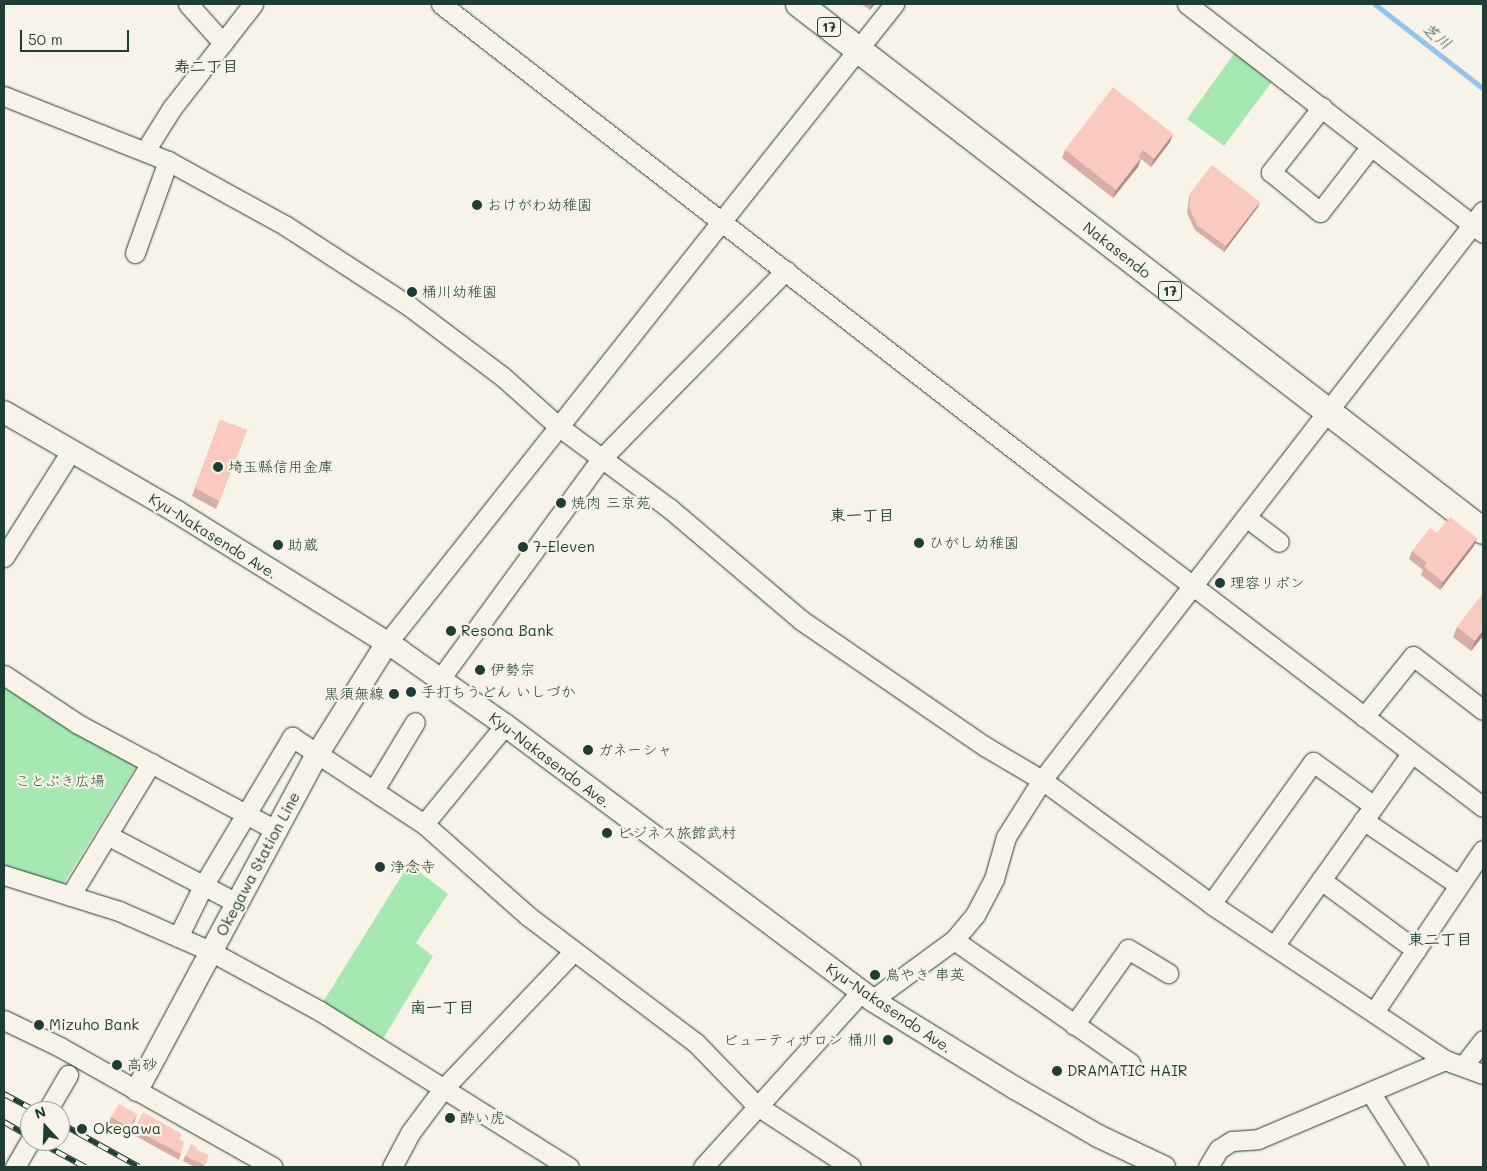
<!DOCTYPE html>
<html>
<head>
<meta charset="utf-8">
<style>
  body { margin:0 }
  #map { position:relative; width:1487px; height:1171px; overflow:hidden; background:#f7f3e8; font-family:Mali,"Klee One",sans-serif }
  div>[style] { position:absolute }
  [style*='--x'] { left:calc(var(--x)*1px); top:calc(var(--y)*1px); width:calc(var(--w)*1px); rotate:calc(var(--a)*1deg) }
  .green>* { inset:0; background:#a7e8b2 }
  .stream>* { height:4.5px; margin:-2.25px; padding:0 2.25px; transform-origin:2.25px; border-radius:2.25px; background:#92c3ee }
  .roads { filter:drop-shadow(0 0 1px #1f3d34) drop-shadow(0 0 1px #1f3d34) }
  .minor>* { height:19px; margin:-9.5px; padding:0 9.5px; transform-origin:9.5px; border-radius:9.5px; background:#f7f3e8 }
  .major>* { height:22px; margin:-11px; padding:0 11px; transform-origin:11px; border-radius:11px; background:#f7f3e8 }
  .highway>* { height:26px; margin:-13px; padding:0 13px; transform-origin:13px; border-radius:13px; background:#f7f3e8 }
  .rail>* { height:5.5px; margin-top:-2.75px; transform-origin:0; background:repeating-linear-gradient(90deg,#f7f3e8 0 11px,#1f3d34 0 22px); box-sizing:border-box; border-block:1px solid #1f3d34 }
  .wall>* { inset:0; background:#d6ada7 }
  .shaded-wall>* { inset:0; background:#ae8d88 }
  .building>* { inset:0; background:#f9c9c2 }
  .dots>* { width:14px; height:14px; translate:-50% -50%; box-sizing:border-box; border:2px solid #f7f3e8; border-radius:50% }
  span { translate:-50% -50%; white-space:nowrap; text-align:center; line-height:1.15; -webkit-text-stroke:4.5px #f7f3e8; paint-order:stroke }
  .shield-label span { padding:1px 4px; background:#f7f3e8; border:1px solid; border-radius:4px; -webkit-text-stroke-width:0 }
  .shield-label { font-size:14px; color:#1f3d34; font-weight:700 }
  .poi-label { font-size:15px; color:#1f3d34 }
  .left { translate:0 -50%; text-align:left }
  .right { translate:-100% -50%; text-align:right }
  .street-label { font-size:15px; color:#1f3d34 }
  .park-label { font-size:15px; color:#335747 }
  .water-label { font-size:16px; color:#365859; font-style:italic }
  .neighbourhood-label { font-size:16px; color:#1f3d34; font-weight:700 }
  .frame { position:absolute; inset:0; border:5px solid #1f3d34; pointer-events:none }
  .north { position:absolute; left:20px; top:1101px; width:50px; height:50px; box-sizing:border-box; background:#f7f3e8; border:1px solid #a1aaa0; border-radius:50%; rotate:340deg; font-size:14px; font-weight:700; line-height:20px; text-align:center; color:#1f3d34 }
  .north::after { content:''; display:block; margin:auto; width:18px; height:22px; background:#1f3d34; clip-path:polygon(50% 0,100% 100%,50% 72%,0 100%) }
  .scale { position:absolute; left:20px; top:30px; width:109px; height:22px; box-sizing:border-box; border:2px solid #1f3d34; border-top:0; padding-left:6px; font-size:15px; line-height:18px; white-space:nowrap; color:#1f3d34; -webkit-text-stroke:4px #f7f3e8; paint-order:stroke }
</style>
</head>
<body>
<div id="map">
  <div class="green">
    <i style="clip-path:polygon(1238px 48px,1276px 76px,1224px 146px,1187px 119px)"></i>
    <i style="clip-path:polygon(4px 680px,138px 763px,61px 888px,4px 870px)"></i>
    <i style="clip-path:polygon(409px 864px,448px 894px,416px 943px,433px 956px,383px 1039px,323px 1002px)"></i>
  </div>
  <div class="stream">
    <i style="--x:1375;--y:4;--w:137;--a:37.9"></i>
  </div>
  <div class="roads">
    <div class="minor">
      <i style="--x:188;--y:4;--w:52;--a:48.1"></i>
      <i style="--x:441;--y:4;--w:776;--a:37.83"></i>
      <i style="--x:1054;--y:480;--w:539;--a:37.32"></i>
      <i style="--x:1187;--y:4;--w:374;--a:37.7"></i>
      <i style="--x:4;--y:96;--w:176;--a:21.6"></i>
      <i style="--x:168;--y:161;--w:135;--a:28.8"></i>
      <i style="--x:286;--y:226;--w:147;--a:33"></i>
      <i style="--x:409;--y:306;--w:116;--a:37"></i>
      <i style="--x:502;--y:376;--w:75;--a:41.8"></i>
      <i style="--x:558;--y:426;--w:138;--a:36.5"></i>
      <i style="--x:669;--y:508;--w:173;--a:40.3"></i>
      <i style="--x:801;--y:620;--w:224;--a:34.5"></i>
      <i style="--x:986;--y:747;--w:65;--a:30.5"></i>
      <i style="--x:1042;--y:780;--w:213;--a:36.2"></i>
      <i style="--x:1214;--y:906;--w:278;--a:33.7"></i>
      <i style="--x:1445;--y:1060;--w:40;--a:20.2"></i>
      <i style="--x:1322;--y:107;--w:83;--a:128.1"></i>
      <i style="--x:1271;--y:172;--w:63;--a:39.2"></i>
      <i style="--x:1320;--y:212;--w:83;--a:-52.3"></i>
      <i style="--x:145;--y:151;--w:51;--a:-57.9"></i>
      <i style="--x:172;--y:108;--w:132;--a:-52.1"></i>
      <i style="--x:135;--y:253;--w:98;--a:-70.3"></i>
      <i style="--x:1246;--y:517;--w:41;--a:37.1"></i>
      <i style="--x:4;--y:557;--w:125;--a:-57.7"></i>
      <i style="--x:387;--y:643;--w:816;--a:-51.57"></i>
      <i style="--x:4;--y:675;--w:89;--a:33.5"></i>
      <i style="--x:78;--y:724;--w:225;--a:28.2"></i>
      <i style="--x:440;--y:679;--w:273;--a:-53.8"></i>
      <i style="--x:601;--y:459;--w:264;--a:-45.6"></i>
      <i style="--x:1364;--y:717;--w:78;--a:-51.2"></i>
      <i style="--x:1413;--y:656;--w:88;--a:37.6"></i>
      <i style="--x:374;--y:790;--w:79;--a:-58.9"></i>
      <i style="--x:1363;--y:820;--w:116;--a:34.1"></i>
      <i style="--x:424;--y:824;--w:128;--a:-50.7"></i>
      <i style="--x:107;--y:835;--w:147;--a:27.6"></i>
      <i style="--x:4;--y:875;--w:121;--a:17.4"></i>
      <i style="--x:119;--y:911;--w:99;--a:23.7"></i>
      <i style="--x:210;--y:951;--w:125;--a:28.6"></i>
      <i style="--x:320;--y:1011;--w:294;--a:32.1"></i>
      <i style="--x:1321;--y:880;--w:118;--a:36.4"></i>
      <i style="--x:70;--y:896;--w:156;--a:-58.7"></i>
      <i style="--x:1211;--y:904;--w:175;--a:-54.3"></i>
      <i style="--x:1313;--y:762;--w:75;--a:35.8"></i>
      <i style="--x:178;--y:937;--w:57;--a:-63.9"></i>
      <i style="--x:203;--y:886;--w:174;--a:-59.1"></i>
      <i style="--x:292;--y:737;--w:158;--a:33.4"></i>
      <i style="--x:424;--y:824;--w:139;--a:41.5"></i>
      <i style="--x:528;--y:916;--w:211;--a:37.1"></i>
      <i style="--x:696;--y:1043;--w:86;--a:45.9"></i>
      <i style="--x:756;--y:1105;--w:113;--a:33.1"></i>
      <i style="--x:954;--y:940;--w:215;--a:34.9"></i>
      <i style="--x:1274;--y:946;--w:236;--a:-54.5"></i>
      <i style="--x:872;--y:1000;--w:102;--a:-36.2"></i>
      <i style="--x:954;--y:940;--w:33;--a:-50"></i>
      <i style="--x:975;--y:915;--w:41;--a:-62.2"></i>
      <i style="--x:994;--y:879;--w:44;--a:-74.1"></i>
      <i style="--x:1006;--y:837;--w:67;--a:-57.7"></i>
      <i style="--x:1042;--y:780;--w:720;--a:-52.22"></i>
      <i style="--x:1374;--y:1012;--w:195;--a:-56.1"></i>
      <i style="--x:4;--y:1020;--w:62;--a:25.7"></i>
      <i style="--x:60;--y:1047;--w:244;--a:29.4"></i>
      <i style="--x:1074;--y:1025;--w:93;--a:-54.6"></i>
      <i style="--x:1128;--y:949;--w:47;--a:31"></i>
      <i style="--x:1463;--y:1066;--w:33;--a:-52"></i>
      <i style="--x:1370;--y:1092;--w:89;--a:57.4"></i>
      <i style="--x:47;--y:1111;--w:42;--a:-59.7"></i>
      <i style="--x:15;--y:1167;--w:30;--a:-60"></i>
      <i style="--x:392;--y:1167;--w:38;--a:-62"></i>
      <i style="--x:410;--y:1133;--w:54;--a:-53.3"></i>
      <i style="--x:442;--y:1090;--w:190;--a:-46.5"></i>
      <i style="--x:703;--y:1167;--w:236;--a:-47.9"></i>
      <i style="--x:1208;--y:1167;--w:21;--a:-59"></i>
      <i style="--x:1219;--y:1149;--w:15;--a:-32"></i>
      <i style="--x:1232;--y:1141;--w:26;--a:-4"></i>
      <i style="--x:1258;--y:1139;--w:203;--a:-22.9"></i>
    </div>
    <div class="major">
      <i style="--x:4;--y:412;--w:200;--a:30"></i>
      <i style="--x:177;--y:512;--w:263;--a:31.9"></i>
      <i style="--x:400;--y:651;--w:128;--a:35.2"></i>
      <i style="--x:505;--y:725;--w:459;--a:36.8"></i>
      <i style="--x:872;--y:1000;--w:168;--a:31.6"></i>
      <i style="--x:1015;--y:1088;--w:96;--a:30"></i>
      <i style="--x:1098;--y:1136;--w:73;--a:25.2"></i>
      <i style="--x:137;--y:1090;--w:383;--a:-61.8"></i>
      <i style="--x:318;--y:753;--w:130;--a:-57.9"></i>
    </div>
    <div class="highway">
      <i style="--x:799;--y:4;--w:863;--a:37.61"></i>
    </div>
  </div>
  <div class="rail">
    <i style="--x:4;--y:1094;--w:36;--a:28"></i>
    <i style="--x:4;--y:1122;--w:30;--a:30"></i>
    <i style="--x:60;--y:1123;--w:90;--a:29.1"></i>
    <i style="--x:37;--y:1141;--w:55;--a:28.4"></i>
  </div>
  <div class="wall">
    <i style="clip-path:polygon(861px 4px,875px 4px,870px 10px)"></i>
    <i style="clip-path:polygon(1170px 142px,1151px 167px,1141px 159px,1138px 167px,1113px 198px,1062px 158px,1065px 150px)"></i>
    <i style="clip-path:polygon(1191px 192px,1258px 207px,1224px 252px,1195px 230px,1187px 213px,1189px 198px)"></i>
    <i style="clip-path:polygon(220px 420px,247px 430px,216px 509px,192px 496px)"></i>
    <i style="clip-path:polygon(1437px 533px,1474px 546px,1440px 590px,1421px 575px,1423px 570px,1409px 559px,1412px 551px)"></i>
    <i style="clip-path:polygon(1457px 627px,1483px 636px,1471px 651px,1453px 637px)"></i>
    <i style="clip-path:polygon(111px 1117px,135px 1120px,128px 1133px,109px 1123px)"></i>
    <i style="clip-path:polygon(134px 1129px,180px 1140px,181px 1154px,179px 1160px,132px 1134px)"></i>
    <i style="clip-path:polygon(196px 1150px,207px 1161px,203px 1167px,195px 1167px,183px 1161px,185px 1156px)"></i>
  </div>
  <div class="shaded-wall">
    <i style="clip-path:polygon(872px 4px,875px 4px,870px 10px)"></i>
    <i style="clip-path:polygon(1173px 134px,1170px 142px,1151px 167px,1154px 159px)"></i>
    <i style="clip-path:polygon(1141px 158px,1138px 167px,1113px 198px,1116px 190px)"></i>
    <i style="clip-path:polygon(1260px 202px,1258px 207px,1224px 252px,1226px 246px)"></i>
    <i style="clip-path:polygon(1477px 538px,1474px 546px,1440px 590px,1443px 582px)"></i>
    <i style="clip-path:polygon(1483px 630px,1483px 636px,1471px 651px,1475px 641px)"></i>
    <i style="clip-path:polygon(137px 1114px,135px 1120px,128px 1133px,130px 1128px)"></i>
  </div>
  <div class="building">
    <i style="clip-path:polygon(1113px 87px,1173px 134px,1154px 159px,1143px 150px,1138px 157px,1141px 158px,1116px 190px,1065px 150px)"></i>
    <i style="clip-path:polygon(1212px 165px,1260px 202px,1226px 246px,1197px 225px,1189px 207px,1191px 192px)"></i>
    <i style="clip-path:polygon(220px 420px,247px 430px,219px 501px,195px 488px)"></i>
    <i style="clip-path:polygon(1450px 517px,1477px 538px,1443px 582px,1424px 567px,1427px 563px,1412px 551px,1430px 528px,1437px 533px)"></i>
    <i style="clip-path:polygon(1483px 593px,1483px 630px,1475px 641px,1457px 627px)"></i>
    <i style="clip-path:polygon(119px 1104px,137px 1114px,130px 1128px,111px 1117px)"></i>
    <i style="clip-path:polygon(143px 1112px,182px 1134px,179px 1139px,184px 1142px,181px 1154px,134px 1129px)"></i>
    <i style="clip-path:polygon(191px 1144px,197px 1147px,196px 1149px,209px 1155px,204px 1165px,185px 1156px)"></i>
  </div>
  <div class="dots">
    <i style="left:477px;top:205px;background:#1f3d34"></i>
    <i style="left:412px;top:292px;background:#1f3d34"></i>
    <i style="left:218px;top:467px;background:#1f3d34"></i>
    <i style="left:561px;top:503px;background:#1f3d34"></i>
    <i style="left:919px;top:543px;background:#1f3d34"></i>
    <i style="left:278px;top:545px;background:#1f3d34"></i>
    <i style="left:523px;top:547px;background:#1f3d34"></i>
    <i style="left:1220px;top:583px;background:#1f3d34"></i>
    <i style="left:451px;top:631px;background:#1f3d34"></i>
    <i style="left:480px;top:670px;background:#1f3d34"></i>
    <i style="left:411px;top:692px;background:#1f3d34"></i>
    <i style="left:394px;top:694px;background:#1f3d34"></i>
    <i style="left:588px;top:750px;background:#1f3d34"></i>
    <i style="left:607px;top:833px;background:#1f3d34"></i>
    <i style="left:380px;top:867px;background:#1f3d34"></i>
    <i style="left:875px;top:975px;background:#1f3d34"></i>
    <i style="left:39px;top:1025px;background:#1f3d34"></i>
    <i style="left:888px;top:1040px;background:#1f3d34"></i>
    <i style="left:117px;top:1065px;background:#1f3d34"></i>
    <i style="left:1057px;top:1071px;background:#1f3d34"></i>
    <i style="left:450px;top:1118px;background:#1f3d34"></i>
    <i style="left:82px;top:1129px;background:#1f3d34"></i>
  </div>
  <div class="shield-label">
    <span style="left:829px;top:27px">17</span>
    <span style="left:1170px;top:291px">17</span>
  </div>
  <div class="poi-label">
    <span class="left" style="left:487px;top:205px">おけがわ幼稚園</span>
    <span class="left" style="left:422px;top:292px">桶川幼稚園</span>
    <span class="left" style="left:228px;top:467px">埼玉縣信用金庫</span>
    <span class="left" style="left:571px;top:503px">焼肉 三京苑</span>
    <span class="left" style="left:929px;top:543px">ひがし幼稚園</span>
    <span class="left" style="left:288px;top:545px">助蔵</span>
    <span class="left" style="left:533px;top:547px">7-Eleven</span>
    <span class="left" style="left:1230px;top:583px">理容リボン</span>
    <span class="left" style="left:461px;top:631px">Resona Bank</span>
    <span class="left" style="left:490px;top:670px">伊勢宗</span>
    <span class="left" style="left:421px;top:692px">手打ちうどん いしづか</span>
    <span class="right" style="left:384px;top:694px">黒須無線</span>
    <span class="left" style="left:598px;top:750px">ガネーシャ</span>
    <span class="left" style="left:617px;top:833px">ビジネス旅館武村</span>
    <span class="left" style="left:390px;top:867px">浄念寺</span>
    <span class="left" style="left:885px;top:975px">鳥やき 串英</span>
    <span class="left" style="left:49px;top:1025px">Mizuho Bank</span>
    <span class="right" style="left:878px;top:1040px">ビューティサロン 桶川</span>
    <span class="left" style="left:127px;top:1065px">高砂</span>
    <span class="left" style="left:1067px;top:1071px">DRAMATIC HAIR</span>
    <span class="left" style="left:460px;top:1118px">酔い虎</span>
    <span class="left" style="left:93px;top:1129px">Okegawa</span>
  </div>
  <div class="street-label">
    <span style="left:1117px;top:250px;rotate:38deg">Nakasendo</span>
    <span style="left:213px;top:536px;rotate:32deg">Kyu-Nakasendo Ave.</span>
    <span style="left:550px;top:760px;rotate:37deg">Kyu-Nakasendo Ave.</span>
    <span style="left:258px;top:864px;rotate:-62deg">Okegawa Station Line</span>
    <span style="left:889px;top:1008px;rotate:34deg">Kyu-Nakasendo Ave.</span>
  </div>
  <div class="park-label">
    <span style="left:60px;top:781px">ことぶき広場</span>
  </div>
  <div class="water-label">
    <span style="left:1437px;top:36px;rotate:38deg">芝川</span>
  </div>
  <div class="neighbourhood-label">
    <span style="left:206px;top:66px">寿二丁目</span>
    <span style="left:862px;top:515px">東一丁目</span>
    <span style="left:1440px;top:939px">東二丁目</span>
    <span style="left:442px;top:1007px">南一丁目</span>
  </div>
  <div class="frame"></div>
  <div class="north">N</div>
  <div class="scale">50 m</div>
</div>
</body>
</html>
